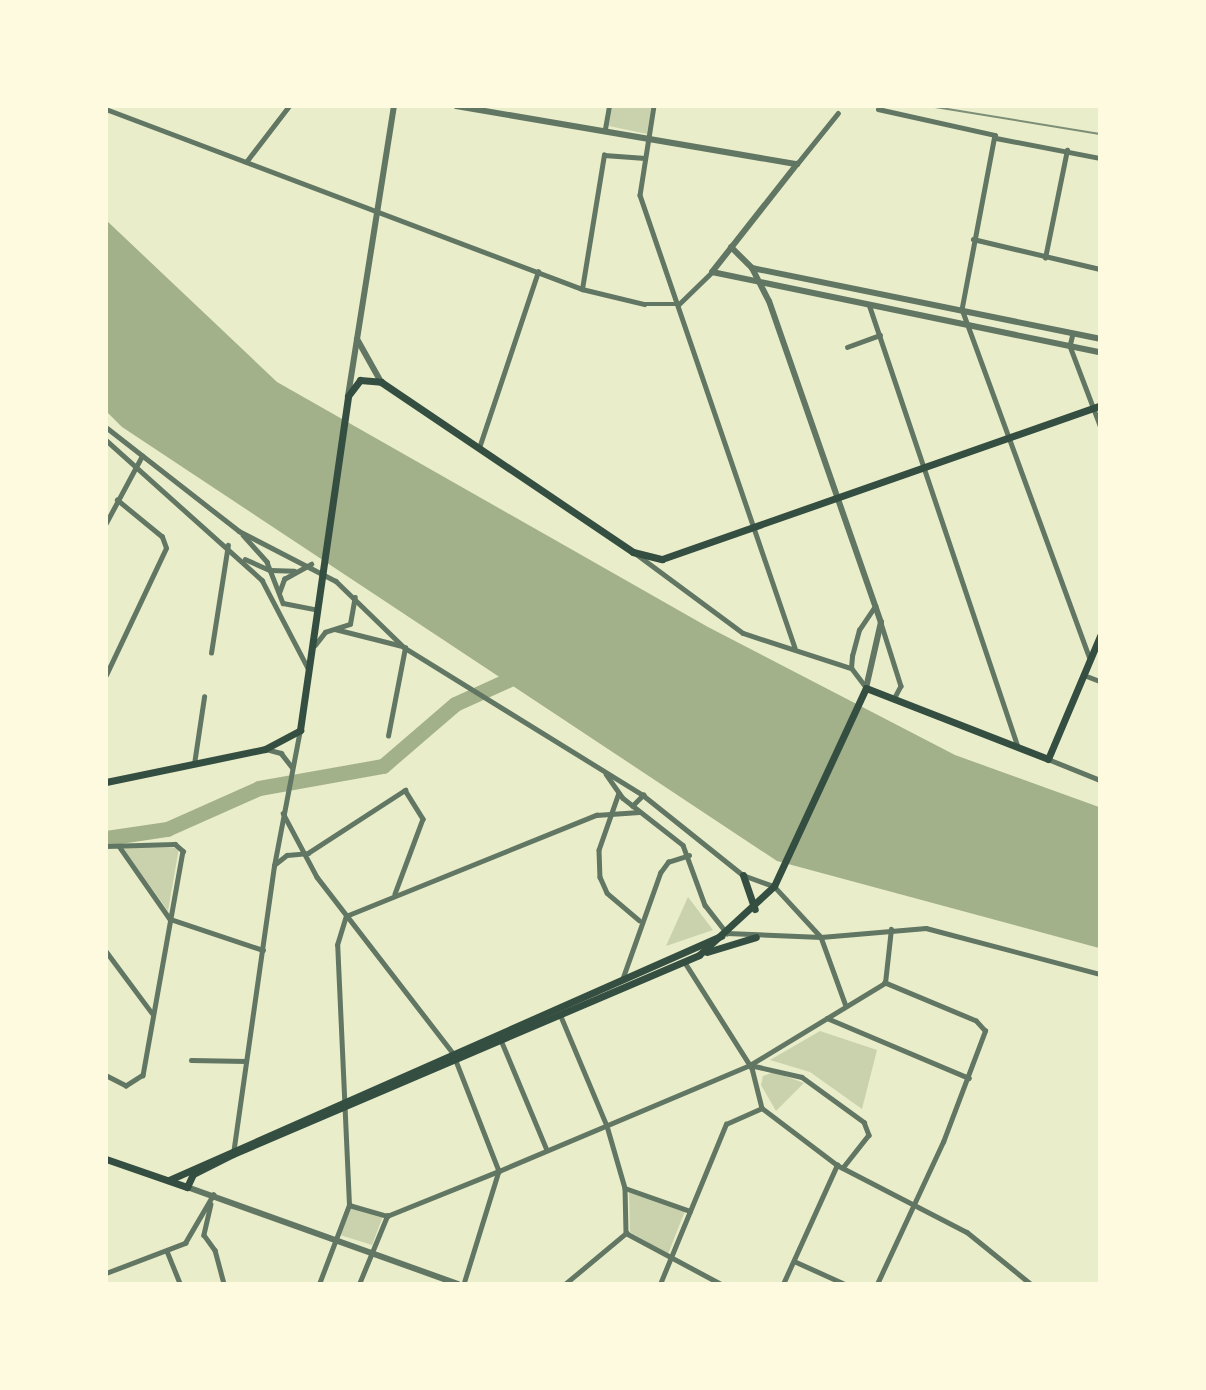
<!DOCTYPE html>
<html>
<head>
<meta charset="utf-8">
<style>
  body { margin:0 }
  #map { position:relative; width:1206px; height:1390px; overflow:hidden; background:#e9edc9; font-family:"DM Sans",sans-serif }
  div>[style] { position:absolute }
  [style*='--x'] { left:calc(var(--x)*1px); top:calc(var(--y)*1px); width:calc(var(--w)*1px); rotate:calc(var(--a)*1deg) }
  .green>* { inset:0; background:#cad2ad }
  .water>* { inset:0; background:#a3b18a }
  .river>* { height:15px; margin:-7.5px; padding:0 7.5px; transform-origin:7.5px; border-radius:7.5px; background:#a3b18a }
  .minor>* { height:4.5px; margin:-2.25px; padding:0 2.25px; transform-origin:2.25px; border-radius:2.25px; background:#617663 }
  .tertiary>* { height:6px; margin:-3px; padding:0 3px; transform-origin:3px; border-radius:3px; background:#617663 }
  .secondary>* { height:7px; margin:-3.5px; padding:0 3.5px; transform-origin:3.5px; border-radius:3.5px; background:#344e41 }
  .rail>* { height:2px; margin:-1px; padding:0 1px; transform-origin:1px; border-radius:1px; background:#7c8e77 }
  span { translate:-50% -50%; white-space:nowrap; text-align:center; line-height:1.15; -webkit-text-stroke:4.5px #fefae0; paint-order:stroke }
  .frame { position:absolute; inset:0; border:108px solid #fefae0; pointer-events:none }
</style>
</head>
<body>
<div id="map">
  <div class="green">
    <i style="clip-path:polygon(612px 107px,651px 107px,647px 134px,609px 126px)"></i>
    <i style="clip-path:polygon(122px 847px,179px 848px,168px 911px)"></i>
    <i style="clip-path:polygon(688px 897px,713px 930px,666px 946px)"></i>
    <i style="clip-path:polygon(820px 1031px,877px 1050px,862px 1109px,810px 1072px,770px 1060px)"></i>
    <i style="clip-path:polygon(774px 1072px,804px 1083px,776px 1111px,761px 1085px,763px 1076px)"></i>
    <i style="clip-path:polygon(629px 1192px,685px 1211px,668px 1254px,630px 1232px)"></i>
    <i style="clip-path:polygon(350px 1206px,383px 1216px,372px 1245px,340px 1235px)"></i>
  </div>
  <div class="water">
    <i style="clip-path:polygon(106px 220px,277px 382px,708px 627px,955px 755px,1099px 807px,1099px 948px,777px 861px,122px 427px,107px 412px)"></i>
  </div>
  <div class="river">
    <i style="--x:106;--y:838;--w:62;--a:-8.4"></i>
    <i style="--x:167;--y:829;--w:101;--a:-24"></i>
    <i style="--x:259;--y:788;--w:126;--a:-10.1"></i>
    <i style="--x:383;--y:766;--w:95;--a:-40.7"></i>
    <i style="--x:455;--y:704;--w:72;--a:-24.4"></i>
  </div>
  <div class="minor">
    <i style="--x:654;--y:106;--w:90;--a:98.9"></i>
    <i style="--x:640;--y:195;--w:478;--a:71.1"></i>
    <i style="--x:106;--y:109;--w:509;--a:20.71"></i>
    <i style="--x:582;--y:289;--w:64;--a:13.6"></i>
    <i style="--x:644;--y:304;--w:35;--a:0"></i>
    <i style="--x:878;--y:109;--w:120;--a:12.5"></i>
    <i style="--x:995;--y:135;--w:177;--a:100.7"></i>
    <i style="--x:962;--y:309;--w:373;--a:69.9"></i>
    <i style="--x:605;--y:129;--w:23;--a:-80"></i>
    <i style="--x:996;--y:138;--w:106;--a:10.9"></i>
    <i style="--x:246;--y:162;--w:71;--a:-52.5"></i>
    <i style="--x:797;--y:164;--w:65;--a:-51.2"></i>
    <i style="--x:973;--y:239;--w:130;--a:13.3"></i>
    <i style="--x:1045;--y:258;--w:110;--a:-78.5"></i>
    <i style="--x:582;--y:289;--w:136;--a:-80.7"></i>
    <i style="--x:604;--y:155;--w:41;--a:4.2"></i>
    <i style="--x:679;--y:304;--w:46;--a:-44.1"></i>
    <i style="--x:869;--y:304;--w:466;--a:71.4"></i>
    <i style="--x:1073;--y:334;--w:12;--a:104"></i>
    <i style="--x:1070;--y:346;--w:85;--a:69.2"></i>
    <i style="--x:847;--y:347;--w:35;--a:-20"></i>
    <i style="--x:106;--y:427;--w:169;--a:38"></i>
    <i style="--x:239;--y:531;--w:109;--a:27.3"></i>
    <i style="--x:336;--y:581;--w:96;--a:44.2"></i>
    <i style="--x:405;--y:648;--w:280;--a:31.7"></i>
    <i style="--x:643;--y:795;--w:128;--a:38.7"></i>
    <i style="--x:743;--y:875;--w:33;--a:20"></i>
    <i style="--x:774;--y:886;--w:69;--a:47.3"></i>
    <i style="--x:106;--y:440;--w:210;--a:41.9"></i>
    <i style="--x:262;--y:580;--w:99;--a:62.4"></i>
    <i style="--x:479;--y:448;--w:186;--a:-71.5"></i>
    <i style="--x:106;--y:523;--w:76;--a:-61.8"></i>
    <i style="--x:243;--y:535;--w:36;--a:48"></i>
    <i style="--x:267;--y:562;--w:44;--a:68.7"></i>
    <i style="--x:283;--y:603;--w:33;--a:11"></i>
    <i style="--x:635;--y:553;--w:134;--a:36.5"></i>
    <i style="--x:743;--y:633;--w:114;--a:18"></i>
    <i style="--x:245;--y:559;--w:27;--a:24"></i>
    <i style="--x:270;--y:570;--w:24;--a:2"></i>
    <i style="--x:279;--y:593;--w:15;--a:-70"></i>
    <i style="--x:284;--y:579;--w:31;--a:-29"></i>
    <i style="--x:881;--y:623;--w:66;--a:72.4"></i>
    <i style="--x:901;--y:686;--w:15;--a:118"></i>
    <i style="--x:335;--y:629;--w:69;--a:14.2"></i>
    <i style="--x:315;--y:645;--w:16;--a:-52"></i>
    <i style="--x:325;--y:632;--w:26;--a:-18"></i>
    <i style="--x:350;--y:624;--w:27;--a:-80"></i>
    <i style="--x:211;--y:653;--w:109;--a:-81.1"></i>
    <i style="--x:106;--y:675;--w:140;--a:-64.7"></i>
    <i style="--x:166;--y:548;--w:12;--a:-110"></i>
    <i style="--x:162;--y:537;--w:58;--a:-140.6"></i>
    <i style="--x:1084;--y:675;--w:17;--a:21"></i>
    <i style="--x:866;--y:688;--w:25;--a:-127"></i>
    <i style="--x:851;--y:668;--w:12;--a:-85"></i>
    <i style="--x:852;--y:656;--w:27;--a:-75"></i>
    <i style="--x:859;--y:630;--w:29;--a:-56"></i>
    <i style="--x:388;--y:736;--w:90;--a:-79.1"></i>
    <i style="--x:266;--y:749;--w:16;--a:15"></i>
    <i style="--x:281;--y:753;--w:18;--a:52"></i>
    <i style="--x:1048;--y:759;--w:56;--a:22"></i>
    <i style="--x:194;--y:764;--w:68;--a:-81.5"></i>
    <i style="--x:606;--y:774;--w:29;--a:55"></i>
    <i style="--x:623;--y:798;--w:76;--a:38.1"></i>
    <i style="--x:683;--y:845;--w:64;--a:69.9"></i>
    <i style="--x:705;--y:905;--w:36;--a:52"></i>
    <i style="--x:727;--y:933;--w:94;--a:2.4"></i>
    <i style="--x:821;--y:937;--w:105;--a:-4.9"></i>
    <i style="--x:926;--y:928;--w:180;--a:14.8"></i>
    <i style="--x:619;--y:793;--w:60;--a:109.3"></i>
    <i style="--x:599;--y:850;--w:27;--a:88"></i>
    <i style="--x:600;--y:877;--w:17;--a:66"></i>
    <i style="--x:607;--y:893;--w:42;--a:40.2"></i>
    <i style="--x:632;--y:806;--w:16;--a:-45"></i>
    <i style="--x:283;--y:813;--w:72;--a:62"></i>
    <i style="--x:317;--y:877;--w:222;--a:52.3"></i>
    <i style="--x:453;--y:1053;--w:127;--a:68.7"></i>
    <i style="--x:499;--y:1171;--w:118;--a:107.2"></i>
    <i style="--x:106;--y:846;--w:69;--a:-1.7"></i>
    <i style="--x:175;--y:844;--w:11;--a:41"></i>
    <i style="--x:183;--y:851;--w:228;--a:100.1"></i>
    <i style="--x:143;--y:1075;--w:20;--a:147"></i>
    <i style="--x:126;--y:1086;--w:22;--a:-153"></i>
    <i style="--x:119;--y:846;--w:89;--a:55.1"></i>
    <i style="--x:170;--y:919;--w:98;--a:18.4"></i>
    <i style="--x:274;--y:865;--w:16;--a:-38"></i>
    <i style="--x:287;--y:855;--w:21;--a:-5"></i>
    <i style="--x:308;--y:853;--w:116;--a:-33"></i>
    <i style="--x:405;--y:790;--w:34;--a:58"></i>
    <i style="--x:423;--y:819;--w:80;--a:110.5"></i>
    <i style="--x:821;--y:937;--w:73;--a:70.1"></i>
    <i style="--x:106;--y:951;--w:77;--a:53.4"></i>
    <i style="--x:684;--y:961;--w:127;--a:57.6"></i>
    <i style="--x:752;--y:1068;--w:41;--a:76"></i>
    <i style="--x:762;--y:1108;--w:94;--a:37.2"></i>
    <i style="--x:837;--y:1165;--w:146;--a:27.3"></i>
    <i style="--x:967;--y:1232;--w:82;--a:39.1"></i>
    <i style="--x:622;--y:980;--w:114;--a:-70.4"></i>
    <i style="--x:660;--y:873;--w:14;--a:-54"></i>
    <i style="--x:668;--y:862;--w:22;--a:-18"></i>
    <i style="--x:885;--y:983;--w:54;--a:-83.7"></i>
    <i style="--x:560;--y:1014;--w:121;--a:67.2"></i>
    <i style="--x:607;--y:1126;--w:65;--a:73.8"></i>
    <i style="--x:625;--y:1188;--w:45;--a:88.7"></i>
    <i style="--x:827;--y:1018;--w:154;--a:22.9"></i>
    <i style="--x:501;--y:1040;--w:119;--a:67.3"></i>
    <i style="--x:191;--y:1060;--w:55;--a:1"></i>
    <i style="--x:750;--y:1065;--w:53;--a:13"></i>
    <i style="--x:802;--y:1077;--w:77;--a:36"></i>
    <i style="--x:864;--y:1122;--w:14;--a:69"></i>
    <i style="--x:869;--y:1135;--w:42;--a:128.2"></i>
    <i style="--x:233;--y:1154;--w:291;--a:-81.9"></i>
    <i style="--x:274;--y:866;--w:138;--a:-79.2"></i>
    <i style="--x:625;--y:1188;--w:69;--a:19.5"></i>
    <i style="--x:211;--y:1204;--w:32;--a:103"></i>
    <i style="--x:204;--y:1235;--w:19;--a:54"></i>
    <i style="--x:215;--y:1250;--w:35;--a:75"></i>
    <i style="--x:349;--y:1205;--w:40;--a:16"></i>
    <i style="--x:387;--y:1216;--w:121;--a:-21.9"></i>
    <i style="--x:499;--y:1171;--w:272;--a:-22.9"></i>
    <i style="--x:750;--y:1065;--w:158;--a:-31.3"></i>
    <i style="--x:626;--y:1233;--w:108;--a:28.2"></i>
    <i style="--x:167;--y:1251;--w:35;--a:68"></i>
    <i style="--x:794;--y:1261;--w:56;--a:24.3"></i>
    <i style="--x:106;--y:1273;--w:85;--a:-20.8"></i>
    <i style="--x:185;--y:1243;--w:56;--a:-59.7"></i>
    <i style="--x:319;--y:1284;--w:85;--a:-69.2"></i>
    <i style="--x:349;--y:1205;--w:260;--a:-92.6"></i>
    <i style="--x:337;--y:945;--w:30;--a:-73"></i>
    <i style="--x:346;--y:916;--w:270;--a:-22"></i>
    <i style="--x:596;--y:815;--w:43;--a:-4"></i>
    <i style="--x:359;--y:1284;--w:74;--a:-67.6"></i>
    <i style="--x:565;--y:1284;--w:80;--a:-39.9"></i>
    <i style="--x:660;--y:1284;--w:173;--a:-67.6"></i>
    <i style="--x:726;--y:1124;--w:39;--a:-24"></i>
    <i style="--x:783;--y:1284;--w:131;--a:-65.6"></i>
    <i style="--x:877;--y:1284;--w:157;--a:-65.1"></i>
    <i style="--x:943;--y:1142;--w:119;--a:-69.3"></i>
    <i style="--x:985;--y:1031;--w:13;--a:-132"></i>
    <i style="--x:976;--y:1021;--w:99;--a:-157.3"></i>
  </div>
  <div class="tertiary">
    <i style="--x:456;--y:106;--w:346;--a:9.7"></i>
    <i style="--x:797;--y:164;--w:137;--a:128.2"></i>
    <i style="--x:712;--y:272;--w:396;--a:11.7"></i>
    <i style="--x:731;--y:247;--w:30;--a:45"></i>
    <i style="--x:752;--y:268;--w:355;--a:11.5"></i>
    <i style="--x:752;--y:268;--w:37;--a:63"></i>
    <i style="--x:769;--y:301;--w:340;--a:70.8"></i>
    <i style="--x:881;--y:622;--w:68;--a:102.8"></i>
    <i style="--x:357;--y:339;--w:49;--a:60.8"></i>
    <i style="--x:348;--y:396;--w:294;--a:-81"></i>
    <i style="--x:187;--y:1187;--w:288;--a:19.7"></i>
  </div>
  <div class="secondary">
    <i style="--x:106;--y:782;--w:162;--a:-11.7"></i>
    <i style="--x:265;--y:749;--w:40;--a:-28"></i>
    <i style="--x:300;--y:730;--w:337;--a:-81.8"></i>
    <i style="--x:348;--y:396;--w:20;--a:-53"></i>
    <i style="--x:360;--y:380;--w:21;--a:5"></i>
    <i style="--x:381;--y:382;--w:304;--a:34"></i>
    <i style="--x:633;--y:552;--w:30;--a:14"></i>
    <i style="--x:662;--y:559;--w:464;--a:-19.3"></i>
    <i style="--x:743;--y:875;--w:36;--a:71"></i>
    <i style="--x:707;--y:952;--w:51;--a:-17"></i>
    <i style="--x:106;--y:1159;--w:86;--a:19.1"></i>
    <i style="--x:187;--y:1187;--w:14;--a:-65"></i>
    <i style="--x:193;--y:1174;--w:45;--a:-26.6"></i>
    <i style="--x:233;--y:1154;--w:507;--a:-23.12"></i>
    <i style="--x:699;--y:955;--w:102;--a:-42.6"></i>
    <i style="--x:774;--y:886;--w:218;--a:-65.1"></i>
    <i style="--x:866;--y:688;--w:195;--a:21.3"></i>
    <i style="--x:1048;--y:759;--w:134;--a:-67.1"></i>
    <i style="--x:169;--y:1180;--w:604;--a:-23.85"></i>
  </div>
  <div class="rail">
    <i style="--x:929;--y:106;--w:173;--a:9.3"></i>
  </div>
  <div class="frame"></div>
</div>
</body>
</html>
